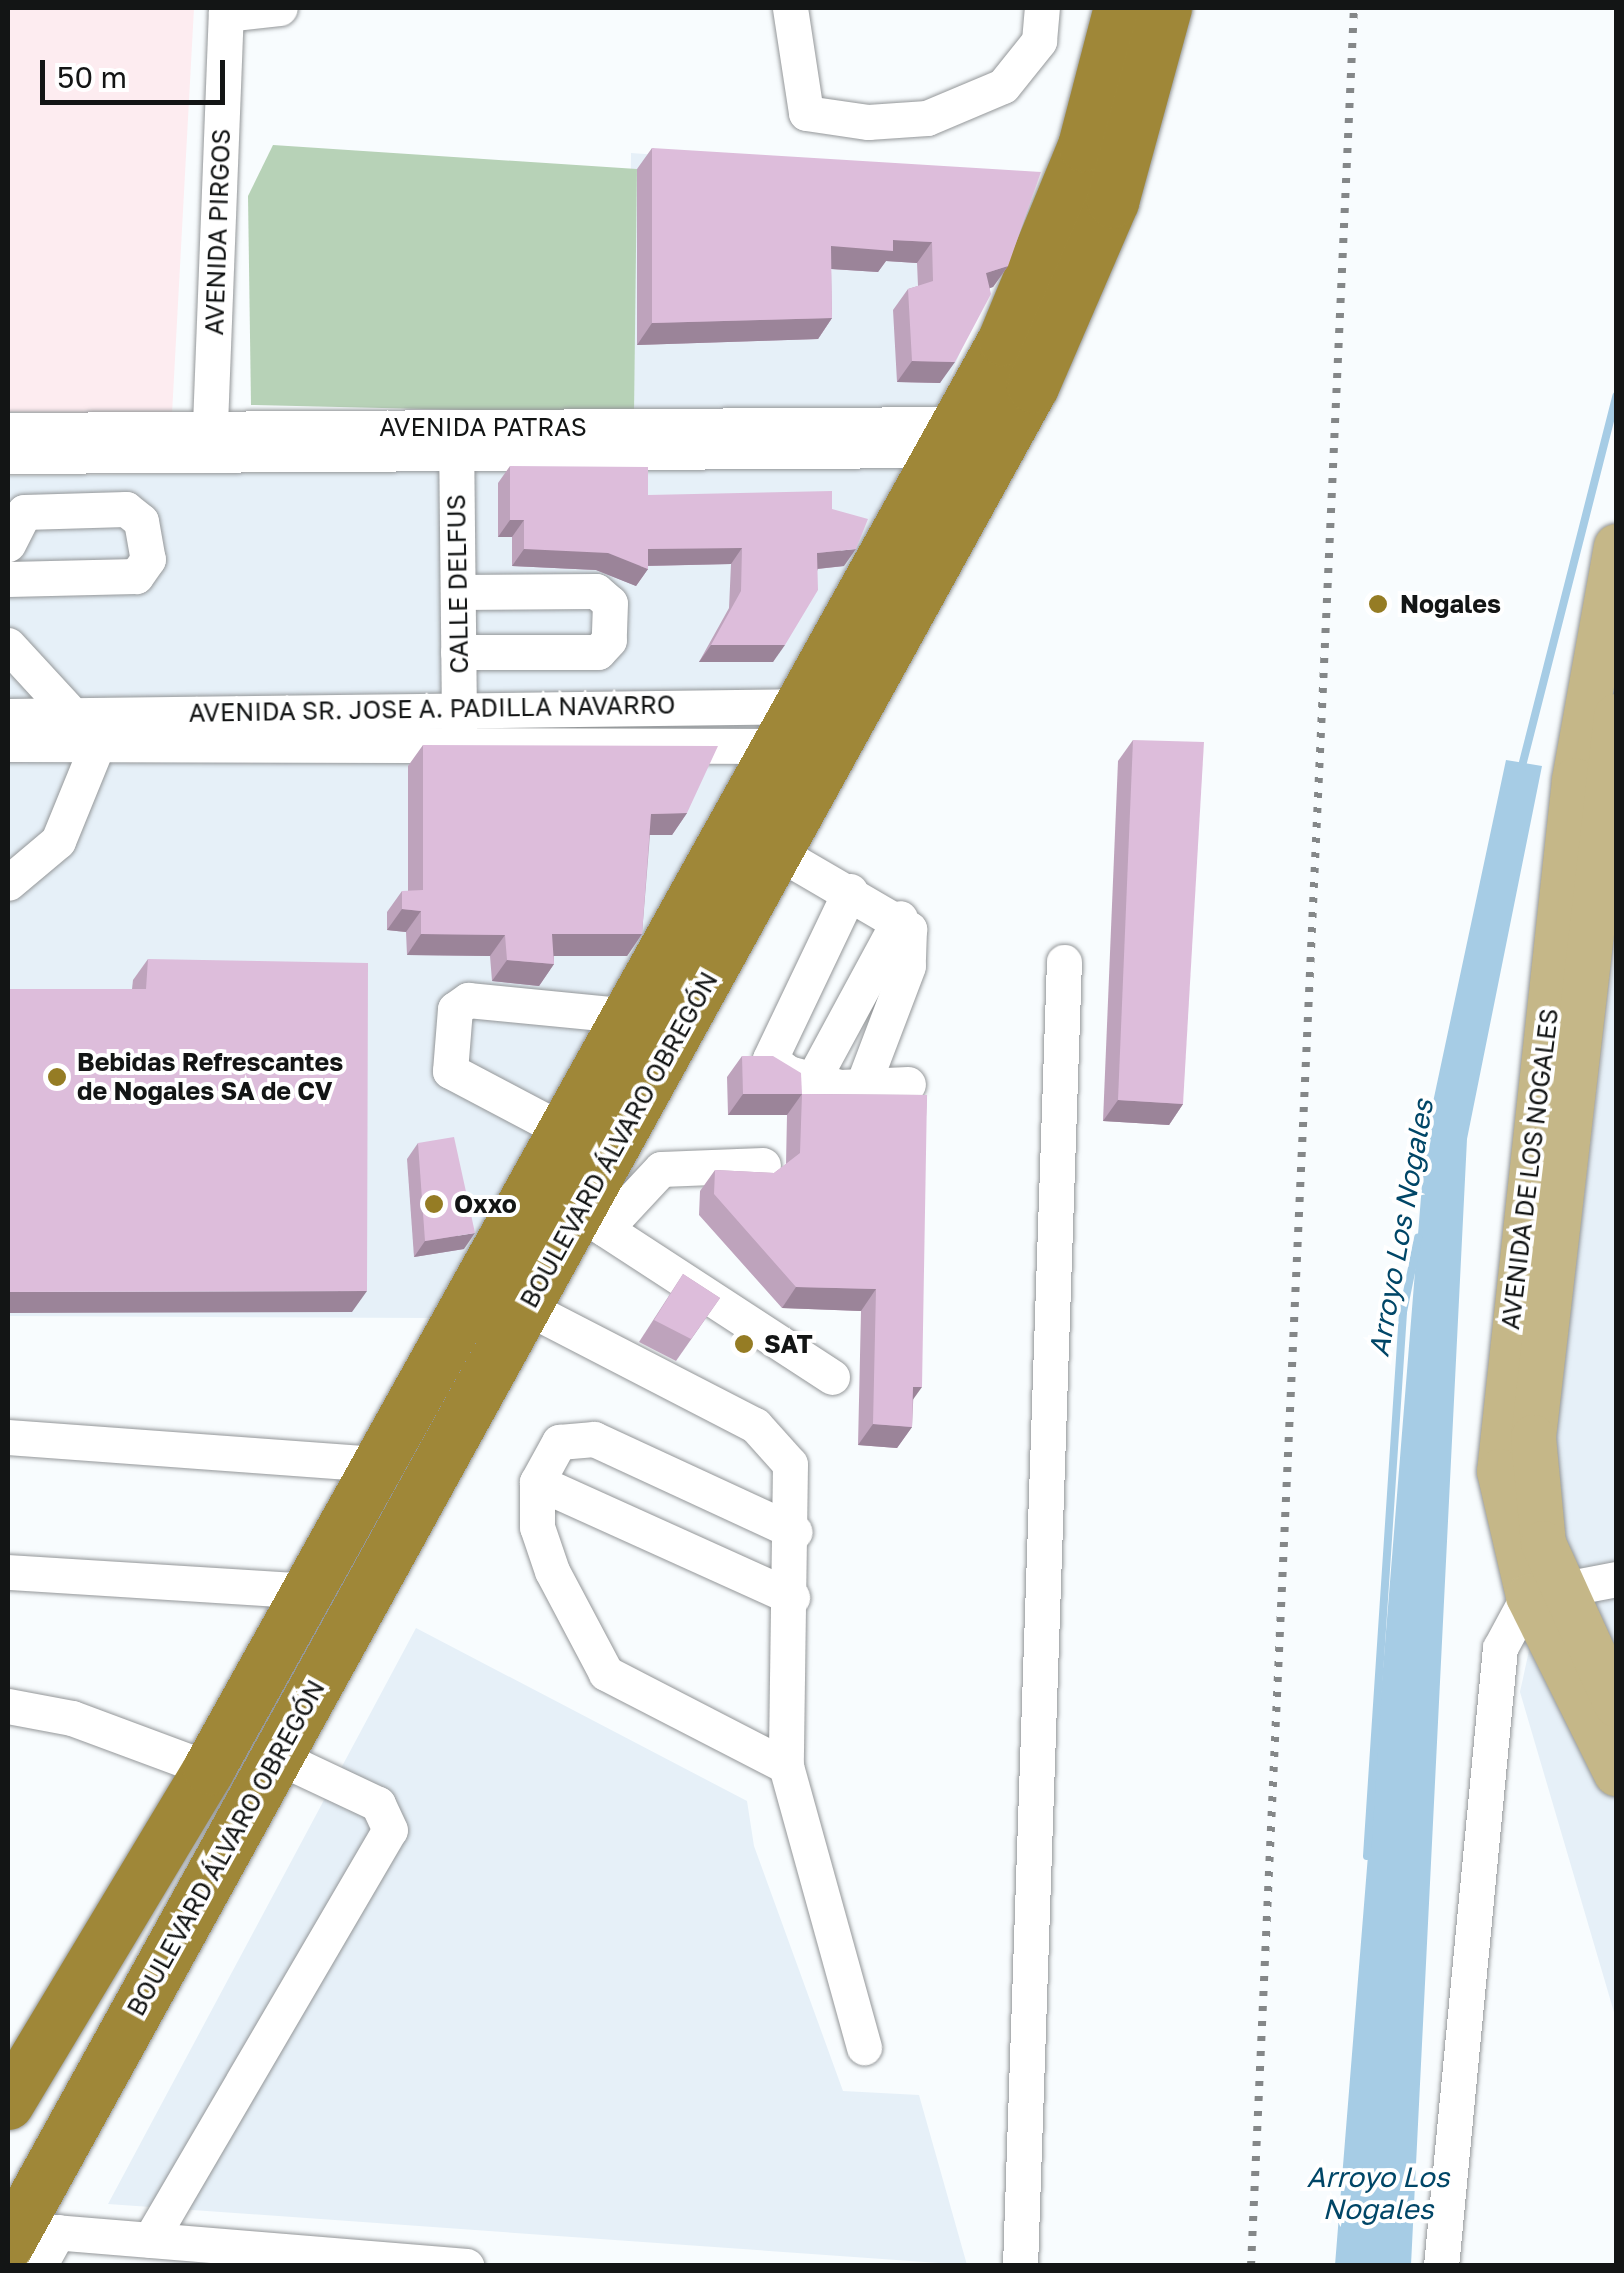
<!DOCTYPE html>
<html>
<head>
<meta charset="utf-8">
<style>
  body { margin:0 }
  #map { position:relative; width:1624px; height:2273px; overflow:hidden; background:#f8fcfe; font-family:"Golos Text",sans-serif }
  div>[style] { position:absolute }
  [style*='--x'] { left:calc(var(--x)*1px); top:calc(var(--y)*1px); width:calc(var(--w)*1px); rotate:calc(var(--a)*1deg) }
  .built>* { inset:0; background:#e6f0f8 }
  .education>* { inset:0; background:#fdecf0 }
  .green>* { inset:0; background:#b7d2b7 }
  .water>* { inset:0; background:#a6cce5 }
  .stream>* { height:8px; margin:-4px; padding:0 4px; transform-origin:4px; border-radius:4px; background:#a6cce5 }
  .roads { filter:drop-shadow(0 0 2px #949799) drop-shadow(0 0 2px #949799) }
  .minor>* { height:35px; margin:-17.5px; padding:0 17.5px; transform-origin:17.5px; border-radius:17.5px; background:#fff }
  .major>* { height:45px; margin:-22.5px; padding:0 22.5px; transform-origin:22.5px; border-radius:22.5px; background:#c5b788 }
  .highway>* { height:52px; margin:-26px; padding:0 26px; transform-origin:26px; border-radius:26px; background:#9f8738 }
  .rail>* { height:8px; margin-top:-4px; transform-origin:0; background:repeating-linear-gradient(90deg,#848788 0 5px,transparent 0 15px) }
  .wall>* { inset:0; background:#bea3bc }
  .shaded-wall>* { inset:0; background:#9b8499 }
  .building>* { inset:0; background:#ddbddb }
  .dots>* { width:28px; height:28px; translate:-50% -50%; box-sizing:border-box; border:5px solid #fff; border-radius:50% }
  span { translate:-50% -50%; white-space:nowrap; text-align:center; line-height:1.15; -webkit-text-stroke:8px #fff; paint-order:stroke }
  .street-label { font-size:25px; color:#131515 }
  .poi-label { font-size:25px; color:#131515; font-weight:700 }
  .left { translate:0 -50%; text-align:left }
  .water-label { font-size:28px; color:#004667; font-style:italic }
  .frame { position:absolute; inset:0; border:10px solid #131515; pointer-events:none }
  .scale { position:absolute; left:40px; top:60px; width:185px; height:45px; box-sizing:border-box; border:5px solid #131515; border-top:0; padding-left:12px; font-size:30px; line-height:35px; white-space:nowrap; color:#131515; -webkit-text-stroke:8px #fff; paint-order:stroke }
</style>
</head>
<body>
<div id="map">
  <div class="built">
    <i style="clip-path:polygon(631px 153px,1029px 182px,913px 469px,430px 1318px,8px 1316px,8px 476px,628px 468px)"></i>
    <i style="clip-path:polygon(1616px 942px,1616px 2019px,1520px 1692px,1559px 1512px,1556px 1423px)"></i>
    <i style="clip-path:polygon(416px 1628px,747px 1801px,754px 1846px,843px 2091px,919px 2095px,967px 2265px,108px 2204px)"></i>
  </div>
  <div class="education">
    <i style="clip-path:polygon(8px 8px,194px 8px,172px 414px,8px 412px)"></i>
  </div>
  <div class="green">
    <i style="clip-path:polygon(273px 145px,637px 169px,634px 414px,251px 405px,248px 196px)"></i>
  </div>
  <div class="water">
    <i style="clip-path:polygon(1506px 760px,1542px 766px,1467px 1139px,1411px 2265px,1335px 2265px,1426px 1135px)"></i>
  </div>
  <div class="stream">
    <i style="--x:1521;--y:770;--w:386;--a:-75.7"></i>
    <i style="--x:1367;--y:1856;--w:545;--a:-86.21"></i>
    <i style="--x:1403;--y:1312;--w:76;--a:-78.5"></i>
  </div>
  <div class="roads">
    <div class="minor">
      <i style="--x:790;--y:8;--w:106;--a:81.3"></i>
      <i style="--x:806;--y:113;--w:63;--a:8.3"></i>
      <i style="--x:868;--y:122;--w:59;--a:-3.9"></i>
      <i style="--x:927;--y:118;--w:82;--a:-22.8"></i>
      <i style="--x:1003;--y:86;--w:58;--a:-51.3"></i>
      <i style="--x:1039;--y:41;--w:33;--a:-85"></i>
      <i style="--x:226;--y:14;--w:54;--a:-6.3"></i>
      <i style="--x:8;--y:430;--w:950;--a:-0.36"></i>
      <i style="--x:456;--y:433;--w:298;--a:89.4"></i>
      <i style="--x:209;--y:451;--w:443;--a:-87.8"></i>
      <i style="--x:8;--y:456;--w:935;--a:-0.37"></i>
      <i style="--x:8;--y:544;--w:36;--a:-63"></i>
      <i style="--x:24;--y:512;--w:102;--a:-1.7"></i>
      <i style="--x:126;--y:509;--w:19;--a:39"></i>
      <i style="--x:141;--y:521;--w:39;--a:80"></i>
      <i style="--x:148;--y:559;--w:21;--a:125"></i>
      <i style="--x:136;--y:576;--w:128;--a:178.7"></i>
      <i style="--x:458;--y:592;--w:138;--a:-0.4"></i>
      <i style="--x:596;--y:591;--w:18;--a:41"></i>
      <i style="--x:610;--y:603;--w:37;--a:92"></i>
      <i style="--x:609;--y:640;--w:16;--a:133"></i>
      <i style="--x:598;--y:652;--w:140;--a:180"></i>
      <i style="--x:8;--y:645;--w:133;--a:47.4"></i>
      <i style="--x:98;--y:743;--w:106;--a:112.2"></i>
      <i style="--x:58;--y:841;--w:65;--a:140"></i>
      <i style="--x:8;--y:716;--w:808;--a:-0.71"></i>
      <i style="--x:8;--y:744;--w:788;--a:0.15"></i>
      <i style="--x:779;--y:853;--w:151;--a:30.3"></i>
      <i style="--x:909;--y:929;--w:37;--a:92"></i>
      <i style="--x:908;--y:966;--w:129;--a:110.8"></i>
      <i style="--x:850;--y:891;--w:186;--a:115.5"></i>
      <i style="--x:770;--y:1059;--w:23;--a:38"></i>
      <i style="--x:788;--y:1073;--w:54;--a:15.1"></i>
      <i style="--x:840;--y:1087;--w:68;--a:-2.5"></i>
      <i style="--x:812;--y:1081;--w:185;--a:-61.6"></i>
      <i style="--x:564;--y:1131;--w:129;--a:-152.2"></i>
      <i style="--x:450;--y:1071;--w:62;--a:-85.4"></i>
      <i style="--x:455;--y:1009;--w:16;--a:-35"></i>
      <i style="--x:468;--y:1000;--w:163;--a:5.6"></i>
      <i style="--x:579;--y:1212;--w:302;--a:33.1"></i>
      <i style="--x:605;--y:1229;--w:82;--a:-47"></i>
      <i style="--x:661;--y:1169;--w:102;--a:-2.2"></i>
      <i style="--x:526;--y:1307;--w:258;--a:27.3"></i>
      <i style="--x:755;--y:1425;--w:52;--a:48.1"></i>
      <i style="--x:790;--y:1464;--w:302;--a:90.8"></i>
      <i style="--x:786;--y:1766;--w:292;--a:74.5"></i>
      <i style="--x:8;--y:1437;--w:372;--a:4.2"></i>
      <i style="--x:537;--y:1482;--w:280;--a:24.3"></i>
      <i style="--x:8;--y:1572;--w:302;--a:3.6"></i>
      <i style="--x:8;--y:1706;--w:65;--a:10.6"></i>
      <i style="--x:72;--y:1718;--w:146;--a:20.4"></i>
      <i style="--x:786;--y:1766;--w:203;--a:-152.7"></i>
      <i style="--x:606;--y:1673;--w:115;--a:-117.9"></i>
      <i style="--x:552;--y:1571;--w:46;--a:-108.8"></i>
      <i style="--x:537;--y:1527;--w:45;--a:-90"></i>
      <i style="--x:537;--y:1482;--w:46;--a:-61.2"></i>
      <i style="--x:559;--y:1442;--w:35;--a:-5"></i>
      <i style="--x:594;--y:1439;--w:221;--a:24.8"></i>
      <i style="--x:17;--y:2229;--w:451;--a:4.7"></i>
      <i style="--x:150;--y:2240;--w:475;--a:-59.7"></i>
      <i style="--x:390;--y:1830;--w:29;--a:-115"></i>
      <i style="--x:378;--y:1804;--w:113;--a:-154.8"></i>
      <i style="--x:39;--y:2266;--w:39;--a:-61"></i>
      <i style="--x:1020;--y:2266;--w:1305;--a:-88.07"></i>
      <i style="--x:1441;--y:2266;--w:621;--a:-84.55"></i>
      <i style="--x:1500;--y:1648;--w:59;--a:-61.7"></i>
      <i style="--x:1528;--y:1596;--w:90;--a:-10.9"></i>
    </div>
    <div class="major">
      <i style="--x:1616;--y:546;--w:238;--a:100.2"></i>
      <i style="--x:1574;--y:780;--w:695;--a:96.19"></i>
      <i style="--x:1499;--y:1471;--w:128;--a:76.9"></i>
      <i style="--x:1528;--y:1596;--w:198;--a:63.6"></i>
      <i style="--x:1616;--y:716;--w:726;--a:96.57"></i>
      <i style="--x:1533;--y:1437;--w:106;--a:84.6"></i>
      <i style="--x:1543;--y:1543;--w:177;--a:65.6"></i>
    </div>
    <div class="highway">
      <i style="--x:8;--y:2104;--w:391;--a:-59"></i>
      <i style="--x:209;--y:1769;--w:1635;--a:-60.91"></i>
      <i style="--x:1004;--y:340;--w:210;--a:-67.6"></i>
      <i style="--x:1084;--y:146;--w:143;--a:-75.4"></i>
      <i style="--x:8;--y:2245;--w:2122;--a:-61.12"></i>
      <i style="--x:1033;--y:387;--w:202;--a:-66.6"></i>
      <i style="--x:1113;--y:202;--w:201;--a:-74.7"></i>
    </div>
  </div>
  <div class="rail">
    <i style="--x:1251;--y:2266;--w:2260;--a:-87.39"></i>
  </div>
  <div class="wall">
    <i style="clip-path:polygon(652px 148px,1008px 266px,993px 287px,990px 288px,940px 383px,897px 382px,893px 310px,908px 289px,918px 286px,917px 263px,886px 261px,878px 272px,831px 269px,832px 318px,818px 339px,637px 345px,637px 169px)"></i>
    <i style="clip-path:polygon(510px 466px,648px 495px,832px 509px,844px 566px,818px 569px,773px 662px,699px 662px,729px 608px,731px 564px,648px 566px,648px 569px,636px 586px,596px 570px,512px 566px,512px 537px,498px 537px,498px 483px)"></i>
    <i style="clip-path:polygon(1133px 740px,1183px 1104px,1169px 1125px,1103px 1121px,1118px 761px)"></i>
    <i style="clip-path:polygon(423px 745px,687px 813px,672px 835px,650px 835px,642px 934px,627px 956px,554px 956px,554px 964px,539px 986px,492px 981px,490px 956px,407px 955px,406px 932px,387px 930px,387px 912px,402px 891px,408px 891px,408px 766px)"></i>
    <i style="clip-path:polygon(148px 959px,352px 1312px,132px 989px,133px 980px)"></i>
    <i style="clip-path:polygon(742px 1056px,802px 1094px,927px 1095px,912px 1427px,897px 1448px,858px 1445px,861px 1311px,782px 1308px,699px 1215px,700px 1191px,715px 1170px,774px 1173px,786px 1164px,787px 1115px,728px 1115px,727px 1077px)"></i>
    <i style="clip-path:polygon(418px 1143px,464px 1249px,414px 1257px,407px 1159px)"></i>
    <i style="clip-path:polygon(683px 1274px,720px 1298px,676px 1361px,639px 1342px)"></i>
  </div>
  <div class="shaded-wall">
    <i style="clip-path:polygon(893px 240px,932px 242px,917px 263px,886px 261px,878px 272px,816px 268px,831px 246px)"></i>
    <i style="clip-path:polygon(1008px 266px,993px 287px,971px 294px,986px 273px)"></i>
    <i style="clip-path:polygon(832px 318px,818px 339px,637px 345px,652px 323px)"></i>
    <i style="clip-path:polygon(912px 361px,955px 362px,940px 383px,897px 382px)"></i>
    <i style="clip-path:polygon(510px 520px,524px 520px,512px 537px,498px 537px)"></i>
    <i style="clip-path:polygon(742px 548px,731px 564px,640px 566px,648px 569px,636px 586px,596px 570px,512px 566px,524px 549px)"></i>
    <i style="clip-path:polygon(856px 549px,844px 566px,806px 570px,817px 553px)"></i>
    <i style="clip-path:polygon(711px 645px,785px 645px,773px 662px,699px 662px)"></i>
    <i style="clip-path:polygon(687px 813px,672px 835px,636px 835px,651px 814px)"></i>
    <i style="clip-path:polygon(402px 909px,421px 911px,406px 932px,387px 930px)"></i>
    <i style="clip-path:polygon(421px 934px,505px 935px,490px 956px,407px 955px)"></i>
    <i style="clip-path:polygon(552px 934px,642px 934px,627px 956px,538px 956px)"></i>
    <i style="clip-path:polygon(507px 960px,554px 964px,539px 986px,492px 981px)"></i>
    <i style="clip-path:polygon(743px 1094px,802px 1094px,787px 1115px,728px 1115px)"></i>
    <i style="clip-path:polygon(1118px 1100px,1183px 1104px,1169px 1125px,1103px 1121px)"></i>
    <i style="clip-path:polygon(475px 1233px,464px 1249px,414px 1257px,425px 1241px)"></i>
    <i style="clip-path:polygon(796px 1287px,876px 1289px,861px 1311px,782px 1308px)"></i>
    <i style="clip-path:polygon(367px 1291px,352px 1312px,8px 1313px,8px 1292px)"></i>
    <i style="clip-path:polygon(913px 1387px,922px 1387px,907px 1408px)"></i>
    <i style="clip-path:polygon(873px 1424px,912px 1427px,897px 1448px,858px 1445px)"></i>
  </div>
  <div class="building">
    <i style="clip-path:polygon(652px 148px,1041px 172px,1008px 266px,986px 273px,991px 294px,955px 362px,912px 361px,908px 289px,933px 281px,932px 242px,893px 240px,893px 251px,831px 246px,832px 318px,652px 323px)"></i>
    <i style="clip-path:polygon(510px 466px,648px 467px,648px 495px,832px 491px,832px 509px,868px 519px,856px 549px,817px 553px,818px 590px,785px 645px,711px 645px,741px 591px,742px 548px,648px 549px,648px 569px,608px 553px,524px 549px,524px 520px,510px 520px)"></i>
    <i style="clip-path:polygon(1133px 740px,1204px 742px,1183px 1104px,1118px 1100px)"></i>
    <i style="clip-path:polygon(423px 745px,718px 746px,687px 813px,651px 814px,642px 934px,552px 934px,554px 964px,507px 960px,505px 935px,421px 934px,421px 911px,402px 909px,402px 891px,423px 890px)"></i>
    <i style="clip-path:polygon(148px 959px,368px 963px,367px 1291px,8px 1292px,8px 989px,146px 989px)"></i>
    <i style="clip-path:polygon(742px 1056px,773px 1056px,801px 1073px,802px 1094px,743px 1094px)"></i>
    <i style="clip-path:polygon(802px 1094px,927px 1095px,922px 1387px,913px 1387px,912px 1427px,873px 1424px,876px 1289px,796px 1287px,714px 1194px,715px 1170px,774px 1173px,800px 1153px)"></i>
    <i style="clip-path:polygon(454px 1137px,475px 1233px,425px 1241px,418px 1143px)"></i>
    <i style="clip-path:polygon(683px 1274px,720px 1298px,691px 1339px,654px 1320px)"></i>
  </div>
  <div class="dots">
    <i style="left:1378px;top:604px;background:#957c24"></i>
    <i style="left:57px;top:1077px;background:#957c24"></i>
    <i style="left:434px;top:1204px;background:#957c24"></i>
    <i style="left:744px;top:1344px;background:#957c24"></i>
  </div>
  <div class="street-label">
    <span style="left:218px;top:232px;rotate:-88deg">AVENIDA PIRGOS</span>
    <span style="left:483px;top:427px">AVENIDA PATRAS</span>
    <span style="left:458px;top:584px;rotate:-91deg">CALLE DELFUS</span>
    <span style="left:432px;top:709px;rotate:-1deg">AVENIDA SR. JOSE A. PADILLA NAVARRO</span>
    <span style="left:619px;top:1140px;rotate:-61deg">BOULEVARD ÁLVARO OBREGÓN</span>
    <span style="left:1530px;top:1169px;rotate:-83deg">AVENIDA DE LOS NOGALES</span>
    <span style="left:226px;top:1848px;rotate:-61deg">BOULEVARD ÁLVARO OBREGÓN</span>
  </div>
  <div class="poi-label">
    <span class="left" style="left:1400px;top:604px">Nogales</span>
    <span class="left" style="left:77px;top:1077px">Bebidas Refrescantes<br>de Nogales SA de CV</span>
    <span class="left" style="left:454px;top:1204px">Oxxo</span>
    <span class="left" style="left:764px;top:1344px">SAT</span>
  </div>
  <div class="water-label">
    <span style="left:1401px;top:1228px;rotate:-80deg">Arroyo Los Nogales</span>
    <span style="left:1378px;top:2193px">Arroyo Los<br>Nogales</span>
  </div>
  <div class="frame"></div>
  <div class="scale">50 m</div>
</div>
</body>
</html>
